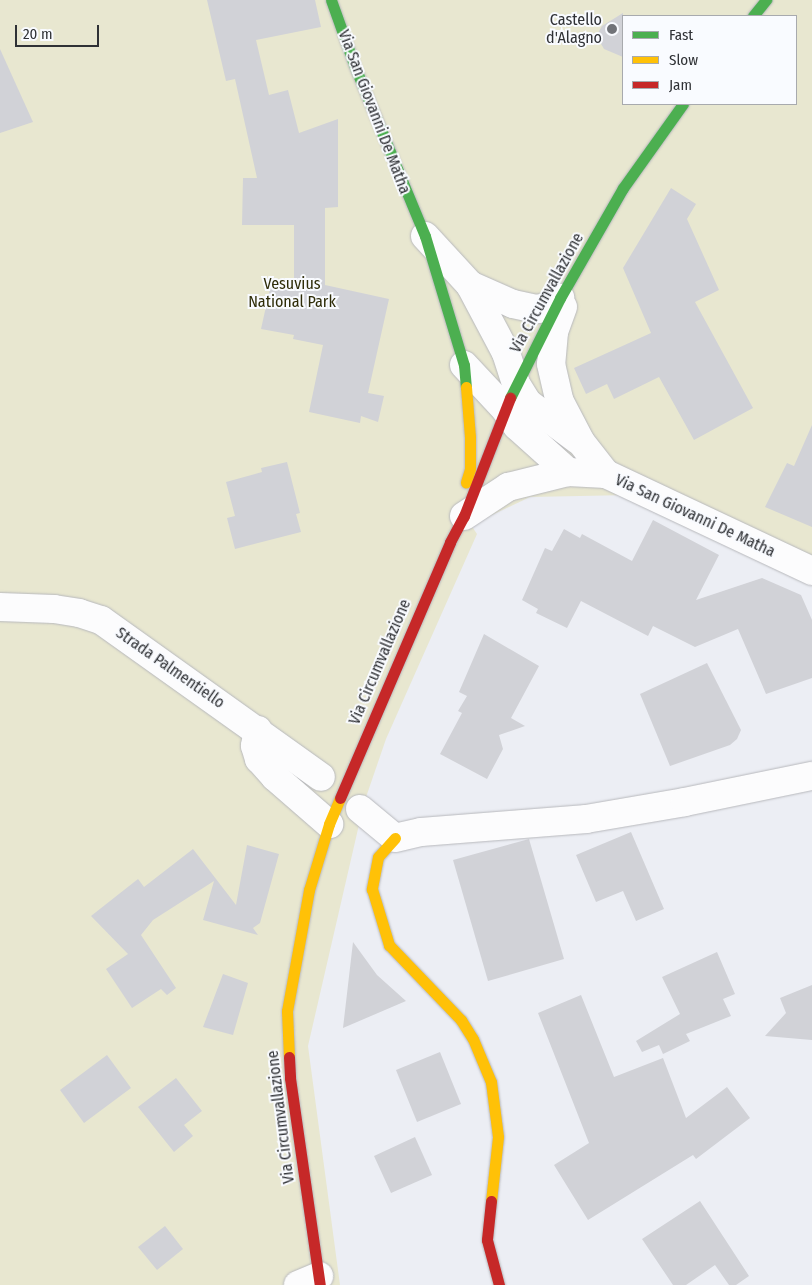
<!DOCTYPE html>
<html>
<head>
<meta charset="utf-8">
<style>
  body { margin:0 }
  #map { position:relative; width:812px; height:1285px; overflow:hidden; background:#eceef4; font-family:"Fira Sans Condensed",sans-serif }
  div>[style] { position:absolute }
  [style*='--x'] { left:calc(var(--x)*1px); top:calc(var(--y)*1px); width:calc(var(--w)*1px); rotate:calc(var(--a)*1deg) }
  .green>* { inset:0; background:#e8e7d0 }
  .building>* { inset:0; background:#d1d2d7 }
  .roads { filter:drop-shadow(0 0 1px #b7b8bc) drop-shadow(0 0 1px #b7b8bc) }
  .street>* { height:28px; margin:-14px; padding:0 14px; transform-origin:14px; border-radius:14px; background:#fcfcfd }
  .fast>* { height:11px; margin:-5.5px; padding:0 5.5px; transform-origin:5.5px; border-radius:5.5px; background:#4caf50 }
  .slow>* { height:11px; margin:-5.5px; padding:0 5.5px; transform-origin:5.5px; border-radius:5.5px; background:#ffc107 }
  .jam>* { height:11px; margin:-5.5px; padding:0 5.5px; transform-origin:5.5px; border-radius:5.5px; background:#c62828 }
  .dots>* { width:14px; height:14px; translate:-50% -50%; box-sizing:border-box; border:2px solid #f9fbff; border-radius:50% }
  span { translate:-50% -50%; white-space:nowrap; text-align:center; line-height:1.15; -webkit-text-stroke:4px #f9fbff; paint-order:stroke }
  .poi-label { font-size:16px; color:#2f3135 }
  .right { translate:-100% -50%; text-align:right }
  .street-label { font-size:16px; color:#2f3135 }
  .park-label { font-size:16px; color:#2e2c08 }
  .legend { position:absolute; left:622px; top:15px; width:175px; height:90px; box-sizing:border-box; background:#f9fbff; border:1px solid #a8aaae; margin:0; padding:6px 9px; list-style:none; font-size:15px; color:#2f3135 }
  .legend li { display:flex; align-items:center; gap:10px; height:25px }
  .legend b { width:25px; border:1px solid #a8aaae }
  .scale { position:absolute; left:15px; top:25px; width:84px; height:22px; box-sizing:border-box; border:2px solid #2f3135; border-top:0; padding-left:6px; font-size:15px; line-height:18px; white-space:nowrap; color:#2f3135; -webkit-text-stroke:4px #f9fbff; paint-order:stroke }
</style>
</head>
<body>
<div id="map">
  <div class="green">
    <i style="clip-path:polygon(evenodd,0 0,812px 0,812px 585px,630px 495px,530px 497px,471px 525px,477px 534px,386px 739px,364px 803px,308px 1046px,340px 1285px,0 1285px,0 0,623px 16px,796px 16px,796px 104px,623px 104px,623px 16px)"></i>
  </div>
  <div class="building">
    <i style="clip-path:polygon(207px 0,315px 0,321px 27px,256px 40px,269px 95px,288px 90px,299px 133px,338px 119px,338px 207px,325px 208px,325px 285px,389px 299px,368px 393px,384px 396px,378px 422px,361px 416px,360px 423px,309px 412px,323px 345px,293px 339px,294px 335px,261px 329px,271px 284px,294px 289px,294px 225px,242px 225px,243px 178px,257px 178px,235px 79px,226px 81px)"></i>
    <i style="clip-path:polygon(623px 13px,623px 57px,604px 49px,600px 42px,598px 33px,602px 26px)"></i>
    <i style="clip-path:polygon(0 49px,33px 122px,0 133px)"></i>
    <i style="clip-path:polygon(671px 188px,696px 204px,687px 219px,719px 290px,695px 302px,753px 408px,694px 440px,659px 377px,614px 399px,607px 384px,586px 394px,574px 368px,651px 333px,623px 268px)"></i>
    <i style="clip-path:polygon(812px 425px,812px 527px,765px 507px,787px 463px,794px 466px)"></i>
    <i style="clip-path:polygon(287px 462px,300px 513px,296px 514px,301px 532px,235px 549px,227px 518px,235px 516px,226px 482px,262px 472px,261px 468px)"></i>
    <i style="clip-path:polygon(653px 520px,719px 555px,696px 600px,762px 578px,801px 595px,812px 620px,812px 678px,766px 694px,738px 629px,695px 647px,653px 626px,648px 636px,581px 601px,567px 628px,536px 613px,538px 609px,522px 600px,545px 548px,552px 551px,564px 529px,580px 538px,582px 534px,632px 561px)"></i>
    <i style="clip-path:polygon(484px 634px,539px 666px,511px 718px,525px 726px,499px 735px,503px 749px,487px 779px,440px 754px,462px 713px,458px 711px,467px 696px,459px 692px)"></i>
    <i style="clip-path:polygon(707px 663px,741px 730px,737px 739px,730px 745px,670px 766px,640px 694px)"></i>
    <i style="clip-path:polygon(631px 832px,664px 909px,636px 921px,623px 891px,596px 902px,576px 855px)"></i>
    <i style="clip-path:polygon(529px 839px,564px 959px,488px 981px,453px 860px)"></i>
    <i style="clip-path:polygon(247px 845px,279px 854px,260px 923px,253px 928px,258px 935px,203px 920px,214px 881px,153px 920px,141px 935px,176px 988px,167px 995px,161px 989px,132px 1008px,106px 969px,128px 954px,91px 916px,138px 879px,144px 887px,193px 849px,236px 905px)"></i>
    <i style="clip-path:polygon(353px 942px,377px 975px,406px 1001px,343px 1028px)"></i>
    <i style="clip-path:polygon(717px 952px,735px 994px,723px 999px,731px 1016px,686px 1034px,690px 1041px,663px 1054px,659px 1045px,642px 1052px,636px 1041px,680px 1014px,662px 977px)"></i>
    <i style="clip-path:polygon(223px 974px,248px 983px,233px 1035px,203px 1027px)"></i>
    <i style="clip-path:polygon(812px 985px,812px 1040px,765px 1036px,786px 1013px,780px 998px)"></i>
    <i style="clip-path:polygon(581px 995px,614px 1077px,663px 1058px,686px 1118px,727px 1087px,750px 1118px,696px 1159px,693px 1155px,588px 1220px,554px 1165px,589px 1143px,538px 1013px)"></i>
    <i style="clip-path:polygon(440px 1052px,461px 1104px,417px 1122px,396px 1070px)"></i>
    <i style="clip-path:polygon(107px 1055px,131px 1088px,84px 1123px,60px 1090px)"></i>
    <i style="clip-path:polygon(176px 1078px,202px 1111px,184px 1125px,193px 1136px,174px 1152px,138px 1107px)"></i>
    <i style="clip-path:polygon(415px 1137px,432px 1175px,391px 1193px,374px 1156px)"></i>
    <i style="clip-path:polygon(700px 1201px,749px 1276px,736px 1285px,729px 1285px,715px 1265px,686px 1285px,673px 1285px,642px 1239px)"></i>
    <i style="clip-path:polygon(165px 1226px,183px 1249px,157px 1270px,138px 1247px)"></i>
  </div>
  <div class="roads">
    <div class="street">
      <i style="--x:425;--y:236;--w:67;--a:47.4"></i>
      <i style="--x:470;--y:285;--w:77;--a:62.1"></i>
      <i style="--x:506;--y:353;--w:33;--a:72"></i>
      <i style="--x:516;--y:384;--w:22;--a:58"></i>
      <i style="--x:528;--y:403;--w:62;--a:36.5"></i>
      <i style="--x:470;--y:285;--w:47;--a:23.8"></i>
      <i style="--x:513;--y:304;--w:25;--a:12"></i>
      <i style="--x:537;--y:309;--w:12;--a:-14"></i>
      <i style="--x:549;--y:306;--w:14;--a:-36"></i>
      <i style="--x:563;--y:307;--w:27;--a:110"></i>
      <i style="--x:554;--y:332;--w:32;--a:95"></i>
      <i style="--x:551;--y:364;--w:37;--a:77"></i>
      <i style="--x:559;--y:400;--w:47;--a:62.4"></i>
      <i style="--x:581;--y:442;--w:41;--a:52"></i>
      <i style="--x:606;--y:474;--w:228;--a:25.2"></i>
      <i style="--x:464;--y:365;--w:60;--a:47"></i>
      <i style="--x:505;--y:409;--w:21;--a:55"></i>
      <i style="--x:517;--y:426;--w:69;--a:42"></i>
      <i style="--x:464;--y:516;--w:53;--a:-33.4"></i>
      <i style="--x:508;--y:487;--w:62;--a:-14"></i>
      <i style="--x:568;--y:472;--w:38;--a:3"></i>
      <i style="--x:0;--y:607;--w:54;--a:2.1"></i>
      <i style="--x:54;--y:609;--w:25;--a:9"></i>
      <i style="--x:79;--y:613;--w:23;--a:18"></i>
      <i style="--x:101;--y:620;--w:270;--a:35.5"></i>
      <i style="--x:258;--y:730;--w:16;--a:101"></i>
      <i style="--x:255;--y:746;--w:14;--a:73"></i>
      <i style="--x:259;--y:759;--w:24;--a:48"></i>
      <i style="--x:275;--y:777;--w:72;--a:41"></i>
      <i style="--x:360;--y:809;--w:45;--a:39.6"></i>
      <i style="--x:395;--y:838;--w:27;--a:-13"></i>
      <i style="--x:421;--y:832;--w:166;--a:-4.5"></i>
      <i style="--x:586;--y:819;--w:100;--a:-9.7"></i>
      <i style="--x:685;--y:802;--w:130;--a:-11.6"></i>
      <i style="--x:298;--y:1285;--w:23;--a:-23"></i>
    </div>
    <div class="fast">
      <i style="--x:331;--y:0;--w:71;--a:70.3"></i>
      <i style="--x:355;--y:67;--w:183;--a:67.5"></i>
      <i style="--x:425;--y:236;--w:135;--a:73.2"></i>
      <i style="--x:464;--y:365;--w:22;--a:85"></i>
      <i style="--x:753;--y:16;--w:21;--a:-51"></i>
      <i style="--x:510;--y:398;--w:112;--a:-63.4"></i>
      <i style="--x:560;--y:298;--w:127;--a:-60.2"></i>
      <i style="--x:623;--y:188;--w:103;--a:-54.5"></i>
    </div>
    <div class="slow">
      <i style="--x:466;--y:387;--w:50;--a:85.4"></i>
      <i style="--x:470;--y:437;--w:32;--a:90"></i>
      <i style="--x:470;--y:469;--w:14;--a:107"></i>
      <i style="--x:395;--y:838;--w:25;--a:132"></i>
      <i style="--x:378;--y:857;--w:33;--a:101"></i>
      <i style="--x:372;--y:889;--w:59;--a:73.1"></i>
      <i style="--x:389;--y:945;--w:104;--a:46.2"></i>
      <i style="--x:461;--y:1020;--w:22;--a:58"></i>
      <i style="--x:473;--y:1039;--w:47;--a:67.3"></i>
      <i style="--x:491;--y:1082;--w:55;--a:82.7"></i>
      <i style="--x:498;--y:1137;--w:64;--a:96.2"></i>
      <i style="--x:289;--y:1057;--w:46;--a:-92.5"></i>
      <i style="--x:287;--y:1011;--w:123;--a:-79.7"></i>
      <i style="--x:309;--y:890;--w:69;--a:-73.1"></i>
      <i style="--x:329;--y:824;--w:28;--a:-67"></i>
    </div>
    <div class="jam">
      <i style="--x:340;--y:798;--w:279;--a:-66.7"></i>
      <i style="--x:450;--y:542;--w:30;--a:-62"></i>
      <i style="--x:464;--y:516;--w:127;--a:-68.7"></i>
      <i style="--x:289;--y:1057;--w:21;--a:87"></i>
      <i style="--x:290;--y:1078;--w:209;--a:81.8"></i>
      <i style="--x:491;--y:1201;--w:39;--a:96"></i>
      <i style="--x:487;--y:1240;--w:47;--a:75.1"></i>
    </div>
  </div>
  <div class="dots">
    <i style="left:612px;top:29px;background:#717378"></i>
  </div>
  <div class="poi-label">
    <span class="right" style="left:602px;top:29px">Castello<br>d'Alagno</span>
  </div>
  <div class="street-label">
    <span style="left:374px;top:112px;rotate:69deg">Via San Giovanni De Matha</span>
    <span style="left:547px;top:293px;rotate:-61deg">Via Circumvallazione</span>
    <span style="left:695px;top:516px;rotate:25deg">Via San Giovanni De Matha</span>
    <span style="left:380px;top:662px;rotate:-67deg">Via Circumvallazione</span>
    <span style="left:170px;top:668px;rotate:35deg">Strada Palmentiello</span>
    <span style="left:281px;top:1117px;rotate:-97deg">Via Circumvallazione</span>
  </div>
  <div class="park-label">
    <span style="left:292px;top:293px">Vesuvius<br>National Park</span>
  </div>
  <ul class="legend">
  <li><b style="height:6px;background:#4caf50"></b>Fast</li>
  <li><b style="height:6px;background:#ffc107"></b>Slow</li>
  <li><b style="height:6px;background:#c62828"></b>Jam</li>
  </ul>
  <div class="scale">20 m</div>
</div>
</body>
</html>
